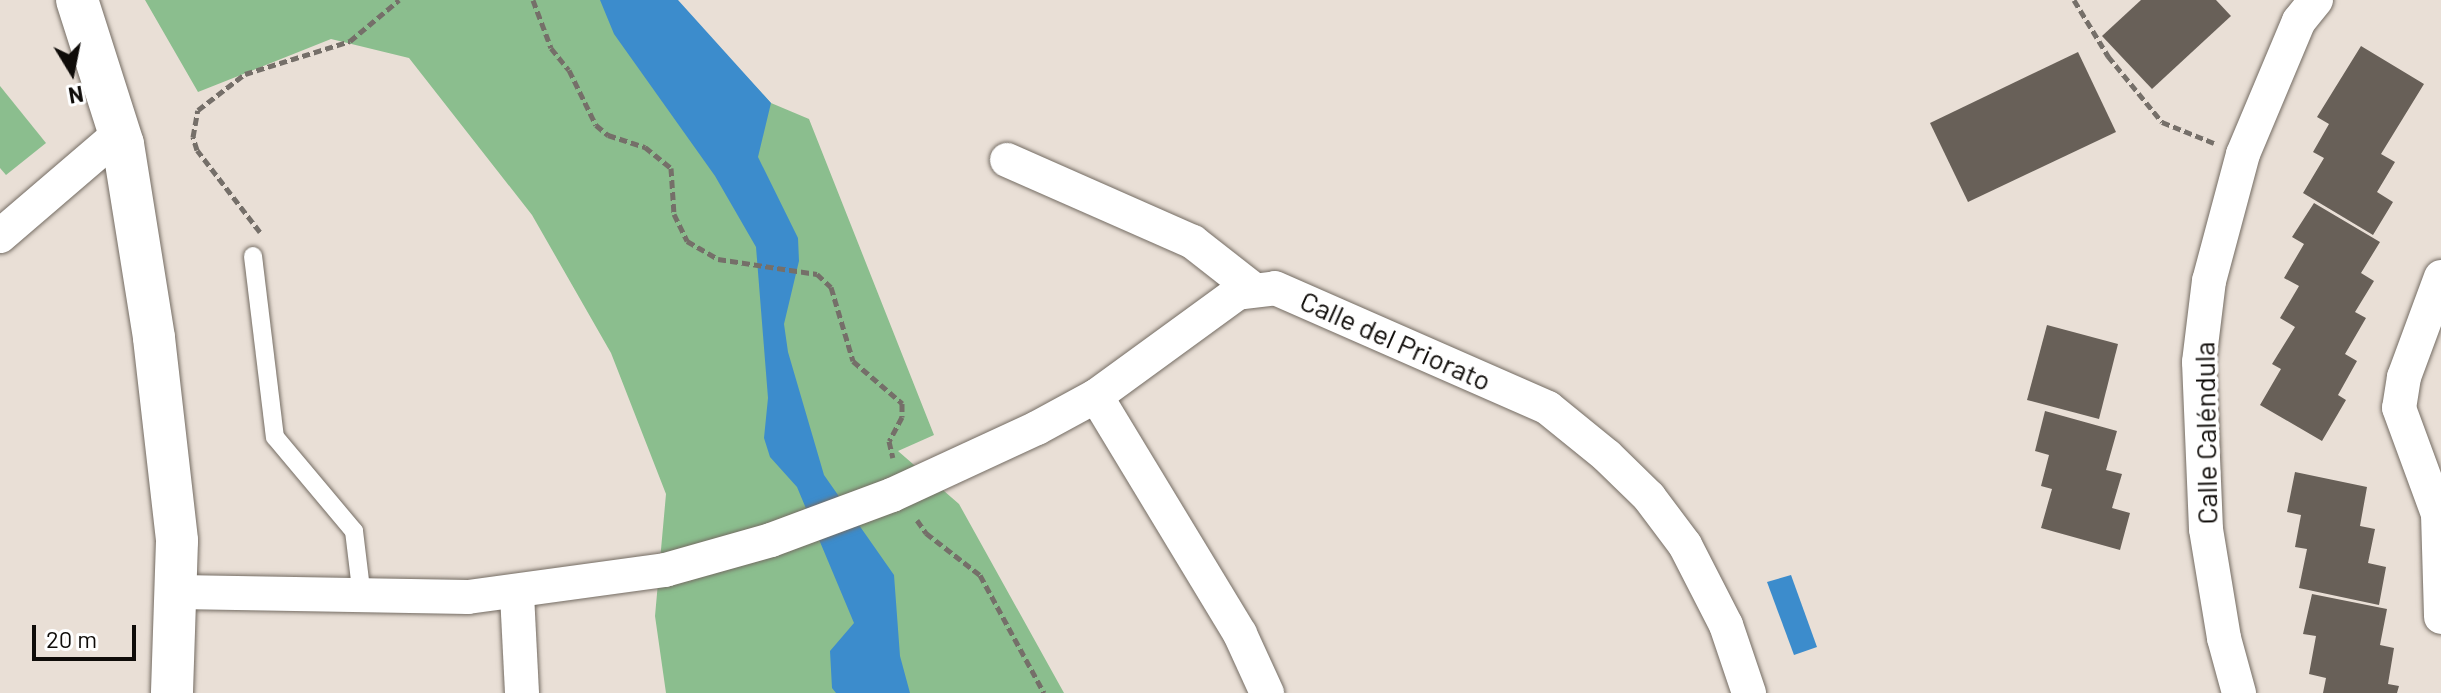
<!DOCTYPE html>
<html>
<head>
<meta charset="utf-8">
<style>
  body { margin:0 }
  #map { position:relative; width:2441px; height:693px; overflow:hidden; background:#e9dfd6; font-family:Barlow,sans-serif }
  div>[style] { position:absolute }
  [style*='--x'] { left:calc(var(--x)*1px); top:calc(var(--y)*1px); width:calc(var(--w)*1px); rotate:calc(var(--a)*1deg) }
  .green>* { inset:0; background:#8bbe8e }
  .water>* { inset:0; background:#3c8ccc }
  .building>* { inset:0; background:#686058 }
  .path>* { height:5px; margin-top:-2.5px; transform-origin:0; background:repeating-linear-gradient(90deg,#756f69 0 8px,transparent 0 12px) }
  .roads { filter:drop-shadow(0 0 2px #746c63) drop-shadow(0 0 2px #746c63) }
  .service>* { height:18px; margin:-9px; padding:0 9px; transform-origin:9px; border-radius:9px; background:#fff }
  .minor>* { height:34px; margin:-17px; padding:0 17px; transform-origin:17px; border-radius:17px; background:#fff }
  .tertiary>* { height:42px; margin:-21px; padding:0 21px; transform-origin:21px; border-radius:21px; background:#fff }
  span { translate:-50% -50%; white-space:nowrap; text-align:center; line-height:1.15; -webkit-text-stroke:7px #fff; paint-order:stroke }
  .street-label { font-size:28px; color:#0f0c09 }
  .north { position:absolute; left:32px; top:32px; width:80px; height:80px; -webkit-text-stroke:6px #fff; paint-order:stroke; rotate:170deg; font-size:22px; font-weight:700; line-height:32px; text-align:center; color:#0f0c09 }
  .north::after { content:''; display:block; margin:auto; width:28px; height:36px; background:#0f0c09; clip-path:polygon(50% 0,100% 100%,50% 72%,0 100%) }
  .scale { position:absolute; left:32px; top:625px; width:104px; height:36px; box-sizing:border-box; border:4px solid #0f0c09; border-top:0; padding-left:10px; font-size:24px; line-height:28px; white-space:nowrap; color:#0f0c09; -webkit-text-stroke:6px #fff; paint-order:stroke }
</style>
</head>
<body>
<div id="map">
  <div class="green">
    <i style="clip-path:polygon(145px 0,675px 0,771px 103px,809px 119px,934px 435px,898px 451px,959px 504px,1064px 693px,666px 693px,655px 616px,666px 494px,611px 353px,532px 215px,409px 58px,331px 39px,198px 92px)"></i>
    <i style="clip-path:polygon(0 86px,46px 143px,6px 175px,0 168px)"></i>
  </div>
  <div class="water">
    <i style="clip-path:polygon(600px 0,678px 0,771px 103px,758px 157px,798px 238px,799px 261px,784px 324px,788px 352px,824px 475px,894px 575px,900px 656px,910px 693px,836px 693px,832px 688px,830px 651px,854px 623px,797px 487px,770px 457px,764px 438px,768px 398px,756px 247px,715px 176px,614px 34px)"></i>
    <i style="clip-path:polygon(1791px 575px,1817px 647px,1794px 655px,1767px 582px)"></i>
  </div>
  <div class="building">
    <i style="clip-path:polygon(2141px 0,2216px 0,2231px 16px,2152px 89px,2102px 36px)"></i>
    <i style="clip-path:polygon(2361px 46px,2424px 84px,2381px 154px,2395px 162px,2377px 192px,2393px 202px,2373px 235px,2303px 193px,2324px 158px,2313px 152px,2329px 124px,2317px 117px)"></i>
    <i style="clip-path:polygon(2078px 52px,2116px 132px,1968px 202px,1930px 123px)"></i>
    <i style="clip-path:polygon(2314px 203px,2380px 242px,2361px 273px,2374px 281px,2355px 312px,2366px 318px,2345px 354px,2357px 361px,2338px 395px,2346px 400px,2322px 441px,2260px 405px,2281px 369px,2272px 364px,2295px 327px,2280px 318px,2299px 286px,2284px 278px,2304px 244px,2292px 237px)"></i>
    <i style="clip-path:polygon(2047px 325px,2118px 344px,2099px 419px,2027px 400px)"></i>
    <i style="clip-path:polygon(2045px 411px,2117px 431px,2106px 470px,2122px 474px,2112px 508px,2130px 513px,2120px 550px,2041px 528px,2052px 489px,2041px 486px,2049px 455px,2035px 451px)"></i>
    <i style="clip-path:polygon(2295px 472px,2367px 487px,2360px 526px,2375px 529px,2368px 563px,2386px 567px,2379px 605px,2299px 588px,2307px 549px,2295px 547px,2301px 515px,2287px 512px)"></i>
    <i style="clip-path:polygon(2312px 594px,2387px 609px,2380px 645px,2394px 648px,2388px 684px,2399px 686px,2397px 693px,2323px 693px,2326px 678px,2309px 674px,2316px 636px,2303px 634px)"></i>
  </div>
  <div class="path">
    <i style="--x:533;--y:0;--w:51;--a:69.4"></i>
    <i style="--x:551;--y:48;--w:28;--a:51"></i>
    <i style="--x:569;--y:70;--w:61;--a:63.9"></i>
    <i style="--x:596;--y:125;--w:16;--a:40"></i>
    <i style="--x:608;--y:135;--w:39;--a:18"></i>
    <i style="--x:645;--y:147;--w:33;--a:39"></i>
    <i style="--x:671;--y:168;--w:46;--a:86.3"></i>
    <i style="--x:674;--y:214;--w:30;--a:64"></i>
    <i style="--x:687;--y:241;--w:36;--a:30"></i>
    <i style="--x:718;--y:259;--w:100;--a:8.6"></i>
    <i style="--x:817;--y:274;--w:19;--a:43"></i>
    <i style="--x:831;--y:287;--w:77;--a:73.4"></i>
    <i style="--x:853;--y:361;--w:65;--a:40.6"></i>
    <i style="--x:902;--y:403;--w:14;--a:90"></i>
    <i style="--x:902;--y:417;--w:27;--a:118"></i>
    <i style="--x:889;--y:441;--w:17;--a:77"></i>
    <i style="--x:2074;--y:0;--w:66;--a:58.7"></i>
    <i style="--x:2108;--y:56;--w:85;--a:50.7"></i>
    <i style="--x:2162;--y:122;--w:56;--a:22"></i>
    <i style="--x:260;--y:232;--w:103;--a:-127.5"></i>
    <i style="--x:197;--y:150;--w:14;--a:-107"></i>
    <i style="--x:193;--y:137;--w:27;--a:-80"></i>
    <i style="--x:198;--y:110;--w:59;--a:-37.5"></i>
    <i style="--x:245;--y:74;--w:110;--a:-17.4"></i>
    <i style="--x:350;--y:41;--w:64;--a:-39.9"></i>
    <i style="--x:917;--y:520;--w:16;--a:55"></i>
    <i style="--x:926;--y:533;--w:68;--a:37.9"></i>
    <i style="--x:980;--y:575;--w:134;--a:61.5"></i>
  </div>
  <div class="roads">
    <div class="service">
      <i style="--x:253;--y:256;--w:182;--a:83.1"></i>
      <i style="--x:275;--y:437;--w:123;--a:50"></i>
      <i style="--x:354;--y:531;--w:66;--a:83.1"></i>
    </div>
    <div class="minor">
      <i style="--x:1007;--y:160;--w:203;--a:23.8"></i>
      <i style="--x:1193;--y:242;--w:76;--a:38.1"></i>
      <i style="--x:0;--y:236;--w:158;--a:-40.6"></i>
      <i style="--x:2441;--y:277;--w:107;--a:110.3"></i>
      <i style="--x:2404;--y:377;--w:31;--a:99"></i>
      <i style="--x:2399;--y:408;--w:113;--a:69.8"></i>
      <i style="--x:2438;--y:514;--w:103;--a:88.3"></i>
      <i style="--x:1096;--y:396;--w:278;--a:58.8"></i>
      <i style="--x:1240;--y:634;--w:65;--a:65.4"></i>
      <i style="--x:179;--y:592;--w:289;--a:1"></i>
      <i style="--x:468;--y:597;--w:199;--a:-7.8"></i>
      <i style="--x:665;--y:570;--w:110;--a:-15.8"></i>
      <i style="--x:771;--y:540;--w:129;--a:-20.4"></i>
      <i style="--x:892;--y:495;--w:160;--a:-24.8"></i>
      <i style="--x:1037;--y:428;--w:67;--a:-28.5"></i>
      <i style="--x:1096;--y:396;--w:175;--a:-36.1"></i>
      <i style="--x:1237;--y:293;--w:38;--a:-7"></i>
      <i style="--x:1275;--y:288;--w:298;--a:23.7"></i>
      <i style="--x:1548;--y:408;--w:76;--a:39.1"></i>
      <i style="--x:1607;--y:456;--w:59;--a:44.3"></i>
      <i style="--x:1649;--y:497;--w:60;--a:53.1"></i>
      <i style="--x:1685;--y:545;--w:90;--a:62.9"></i>
      <i style="--x:1726;--y:625;--w:72;--a:71.3"></i>
      <i style="--x:517;--y:594;--w:99;--a:87.1"></i>
      <i style="--x:2239;--y:693;--w:57;--a:-105.3"></i>
      <i style="--x:2224;--y:638;--w:110;--a:-99.4"></i>
      <i style="--x:2206;--y:529;--w:167;--a:-92.4"></i>
      <i style="--x:2199;--y:362;--w:82;--a:-83"></i>
      <i style="--x:2209;--y:281;--w:131;--a:-75"></i>
      <i style="--x:2243;--y:154;--w:144;--a:-67.2"></i>
      <i style="--x:2299;--y:21;--w:27;--a:-51"></i>
    </div>
    <div class="tertiary">
      <i style="--x:77;--y:0;--w:151;--a:72.3"></i>
      <i style="--x:123;--y:144;--w:196;--a:80.9"></i>
      <i style="--x:154;--y:338;--w:204;--a:83.5"></i>
      <i style="--x:177;--y:541;--w:152;--a:91.9"></i>
    </div>
  </div>
  <div class="street-label">
    <span style="left:1396px;top:340px;rotate:24deg">Calle del Priorato</span>
    <span style="left:2205px;top:433px;rotate:-91deg">Calle Caléndula</span>
  </div>
  <div class="north">N</div>
  <div class="scale">20 m</div>
</div>
</body>
</html>
